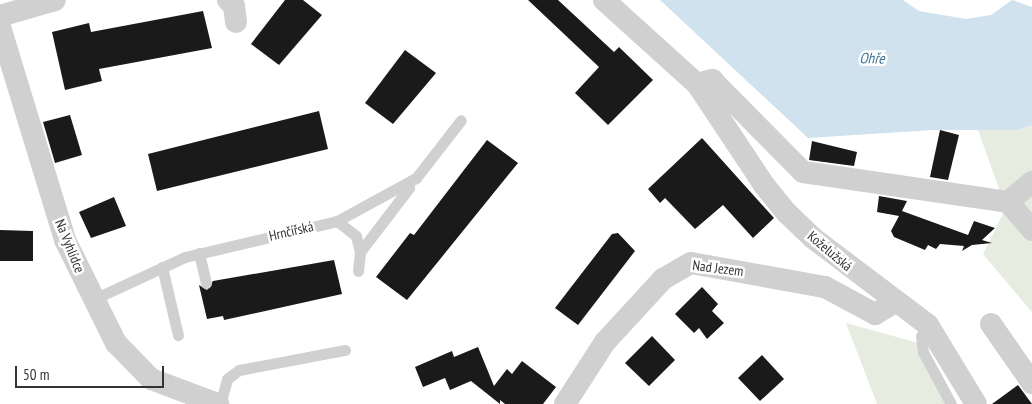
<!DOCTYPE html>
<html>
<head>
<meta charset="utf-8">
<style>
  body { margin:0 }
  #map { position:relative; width:1032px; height:404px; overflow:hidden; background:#fff; font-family:"PT Sans Narrow",sans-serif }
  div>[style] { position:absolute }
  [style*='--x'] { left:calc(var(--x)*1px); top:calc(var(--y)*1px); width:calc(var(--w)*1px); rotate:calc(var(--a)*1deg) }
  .green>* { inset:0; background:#e6ecdf }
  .water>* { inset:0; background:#cfe2ee }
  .building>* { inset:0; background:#1a1a1a }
  .service>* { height:11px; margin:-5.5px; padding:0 5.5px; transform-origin:5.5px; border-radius:5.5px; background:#d0d0d0 }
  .minor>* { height:22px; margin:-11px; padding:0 11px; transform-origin:11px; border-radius:11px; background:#d0d0d0 }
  span { translate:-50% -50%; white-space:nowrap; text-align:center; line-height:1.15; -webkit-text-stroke:5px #fff; paint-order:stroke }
  .street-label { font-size:14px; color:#333 }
  .water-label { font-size:15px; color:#3f7597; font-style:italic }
  .scale { position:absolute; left:15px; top:366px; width:149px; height:22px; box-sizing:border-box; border:2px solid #333; border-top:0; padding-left:6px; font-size:15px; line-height:18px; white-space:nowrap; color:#333; -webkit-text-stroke:4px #fff; paint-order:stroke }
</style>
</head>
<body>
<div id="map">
  <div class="green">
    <i style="clip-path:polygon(1032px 125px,1032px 312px,983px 254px,1006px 208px,978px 130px,1017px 130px)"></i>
    <i style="clip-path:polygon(846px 323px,922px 344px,957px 404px,877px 404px)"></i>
  </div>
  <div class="water">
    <i style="clip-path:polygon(660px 0,903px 0,919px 11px,966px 19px,991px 15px,1012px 0,1032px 7px,1032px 125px,1017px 130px,933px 130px,808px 138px)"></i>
  </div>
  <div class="building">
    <i style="clip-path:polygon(285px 0,303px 0,322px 15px,279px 65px,251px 44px)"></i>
    <i style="clip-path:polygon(528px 0,558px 0,614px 52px,619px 47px,653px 80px,608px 125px,575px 93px,599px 67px)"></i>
    <i style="clip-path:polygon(203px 11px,212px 48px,99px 69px,102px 81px,65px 90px,52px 32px,89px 23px,91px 32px)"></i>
    <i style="clip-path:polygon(405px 50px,436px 73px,393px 124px,365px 103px)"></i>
    <i style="clip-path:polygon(319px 111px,328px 149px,157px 191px,148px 154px)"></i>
    <i style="clip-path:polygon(70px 115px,82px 155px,55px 163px,43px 122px)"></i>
    <i style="clip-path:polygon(940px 130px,959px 135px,948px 180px,930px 177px)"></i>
    <i style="clip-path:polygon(702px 138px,774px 218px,753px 238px,723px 205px,695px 229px,665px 198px,660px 203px,648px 189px)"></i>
    <i style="clip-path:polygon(487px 140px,518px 163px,407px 300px,376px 277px,410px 233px,414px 235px)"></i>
    <i style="clip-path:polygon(812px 141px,857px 152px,854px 166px,809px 160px)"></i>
    <i style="clip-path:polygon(879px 196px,907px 201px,902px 211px,968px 235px,974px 221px,995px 228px,982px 240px,992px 243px,972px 245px,962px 251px,964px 246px,940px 244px,936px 249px,928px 245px,925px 250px,894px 237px,891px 231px,899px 216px,877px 212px)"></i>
    <i style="clip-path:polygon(114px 197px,126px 226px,91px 238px,79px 212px)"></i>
    <i style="clip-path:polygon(0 230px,33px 231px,33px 261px,0 261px)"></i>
    <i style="clip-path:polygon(618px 233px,635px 251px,578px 325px,555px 308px,612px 234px)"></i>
    <i style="clip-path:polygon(334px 260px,342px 294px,224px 320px,223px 316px,207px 319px,199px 285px,207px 290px,213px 281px)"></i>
    <i style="clip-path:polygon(702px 287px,718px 304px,712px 311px,724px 323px,707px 339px,699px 328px,694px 333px,675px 314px)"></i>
    <i style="clip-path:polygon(652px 336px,675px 360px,649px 386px,625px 363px)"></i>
    <i style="clip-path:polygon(478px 347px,494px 386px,507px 369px,512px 374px,522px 361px,556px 387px,543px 404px,505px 404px,500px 400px,500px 404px,471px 381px,450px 390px,445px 378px,423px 387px,415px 367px,452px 351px,454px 357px)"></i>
    <i style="clip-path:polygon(762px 355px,784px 379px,760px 401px,738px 378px)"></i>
    <i style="clip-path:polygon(1018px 385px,1032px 404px,992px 404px)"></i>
  </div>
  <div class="service">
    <i style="--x:337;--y:221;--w:24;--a:38"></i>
    <i style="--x:356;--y:236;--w:16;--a:76"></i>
    <i style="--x:360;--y:252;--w:19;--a:96"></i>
    <i style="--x:360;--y:252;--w:81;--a:-52.6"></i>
    <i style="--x:199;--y:253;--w:31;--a:77"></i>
    <i style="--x:162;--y:267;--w:70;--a:76.8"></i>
    <i style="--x:94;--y:299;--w:100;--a:-24.8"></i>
    <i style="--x:185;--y:257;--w:156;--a:-13.3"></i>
    <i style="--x:337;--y:221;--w:90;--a:-28.6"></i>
    <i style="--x:416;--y:178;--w:73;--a:-52.2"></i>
    <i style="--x:928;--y:325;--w:13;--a:122"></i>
    <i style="--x:921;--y:336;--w:16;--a:83"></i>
    <i style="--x:923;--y:352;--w:59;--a:61.7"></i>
    <i style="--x:220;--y:404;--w:26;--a:-74"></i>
    <i style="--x:227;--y:379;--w:15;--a:-37"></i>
    <i style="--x:239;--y:370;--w:108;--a:-10.7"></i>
  </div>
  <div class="minor">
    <i style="--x:228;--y:0;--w:8;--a:45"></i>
    <i style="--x:234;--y:6;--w:16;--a:83"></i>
    <i style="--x:604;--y:0;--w:125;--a:42.1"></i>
    <i style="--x:697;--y:84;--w:121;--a:56.4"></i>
    <i style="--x:764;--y:185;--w:36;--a:51"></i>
    <i style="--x:787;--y:213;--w:36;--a:44"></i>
    <i style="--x:813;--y:238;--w:144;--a:37.1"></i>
    <i style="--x:928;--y:325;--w:92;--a:58.7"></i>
    <i style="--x:0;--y:16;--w:57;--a:-16.2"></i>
    <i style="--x:0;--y:27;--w:223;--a:73"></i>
    <i style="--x:65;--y:240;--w:115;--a:63.7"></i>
    <i style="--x:116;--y:343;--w:50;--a:45.8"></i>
    <i style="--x:151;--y:379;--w:72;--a:20.5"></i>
    <i style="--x:697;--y:84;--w:16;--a:-15"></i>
    <i style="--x:712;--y:80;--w:129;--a:45.3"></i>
    <i style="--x:803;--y:172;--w:207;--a:8.3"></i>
    <i style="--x:1008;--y:202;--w:31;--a:-40"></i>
    <i style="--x:1008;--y:202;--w:37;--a:49"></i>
    <i style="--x:991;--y:324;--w:72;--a:55.2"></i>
    <i style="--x:565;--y:404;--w:74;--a:-57.2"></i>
    <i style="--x:605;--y:342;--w:86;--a:-47.4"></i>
    <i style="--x:663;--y:279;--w:32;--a:-30"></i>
    <i style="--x:691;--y:263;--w:136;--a:10.2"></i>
    <i style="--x:825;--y:287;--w:57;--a:28.4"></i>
    <i style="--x:875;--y:314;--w:23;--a:-31"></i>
  </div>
  <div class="street-label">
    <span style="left:291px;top:231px;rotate:-13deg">Hrnčířská</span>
    <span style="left:70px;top:246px;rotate:68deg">Na Vyhlídce</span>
    <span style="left:830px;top:251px;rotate:40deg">Koželužská</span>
    <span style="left:718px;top:268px;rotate:7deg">Nad Jezem</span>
  </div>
  <div class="water-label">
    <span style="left:872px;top:58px;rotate:1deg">Ohře</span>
  </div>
  <div class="scale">50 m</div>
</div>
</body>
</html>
